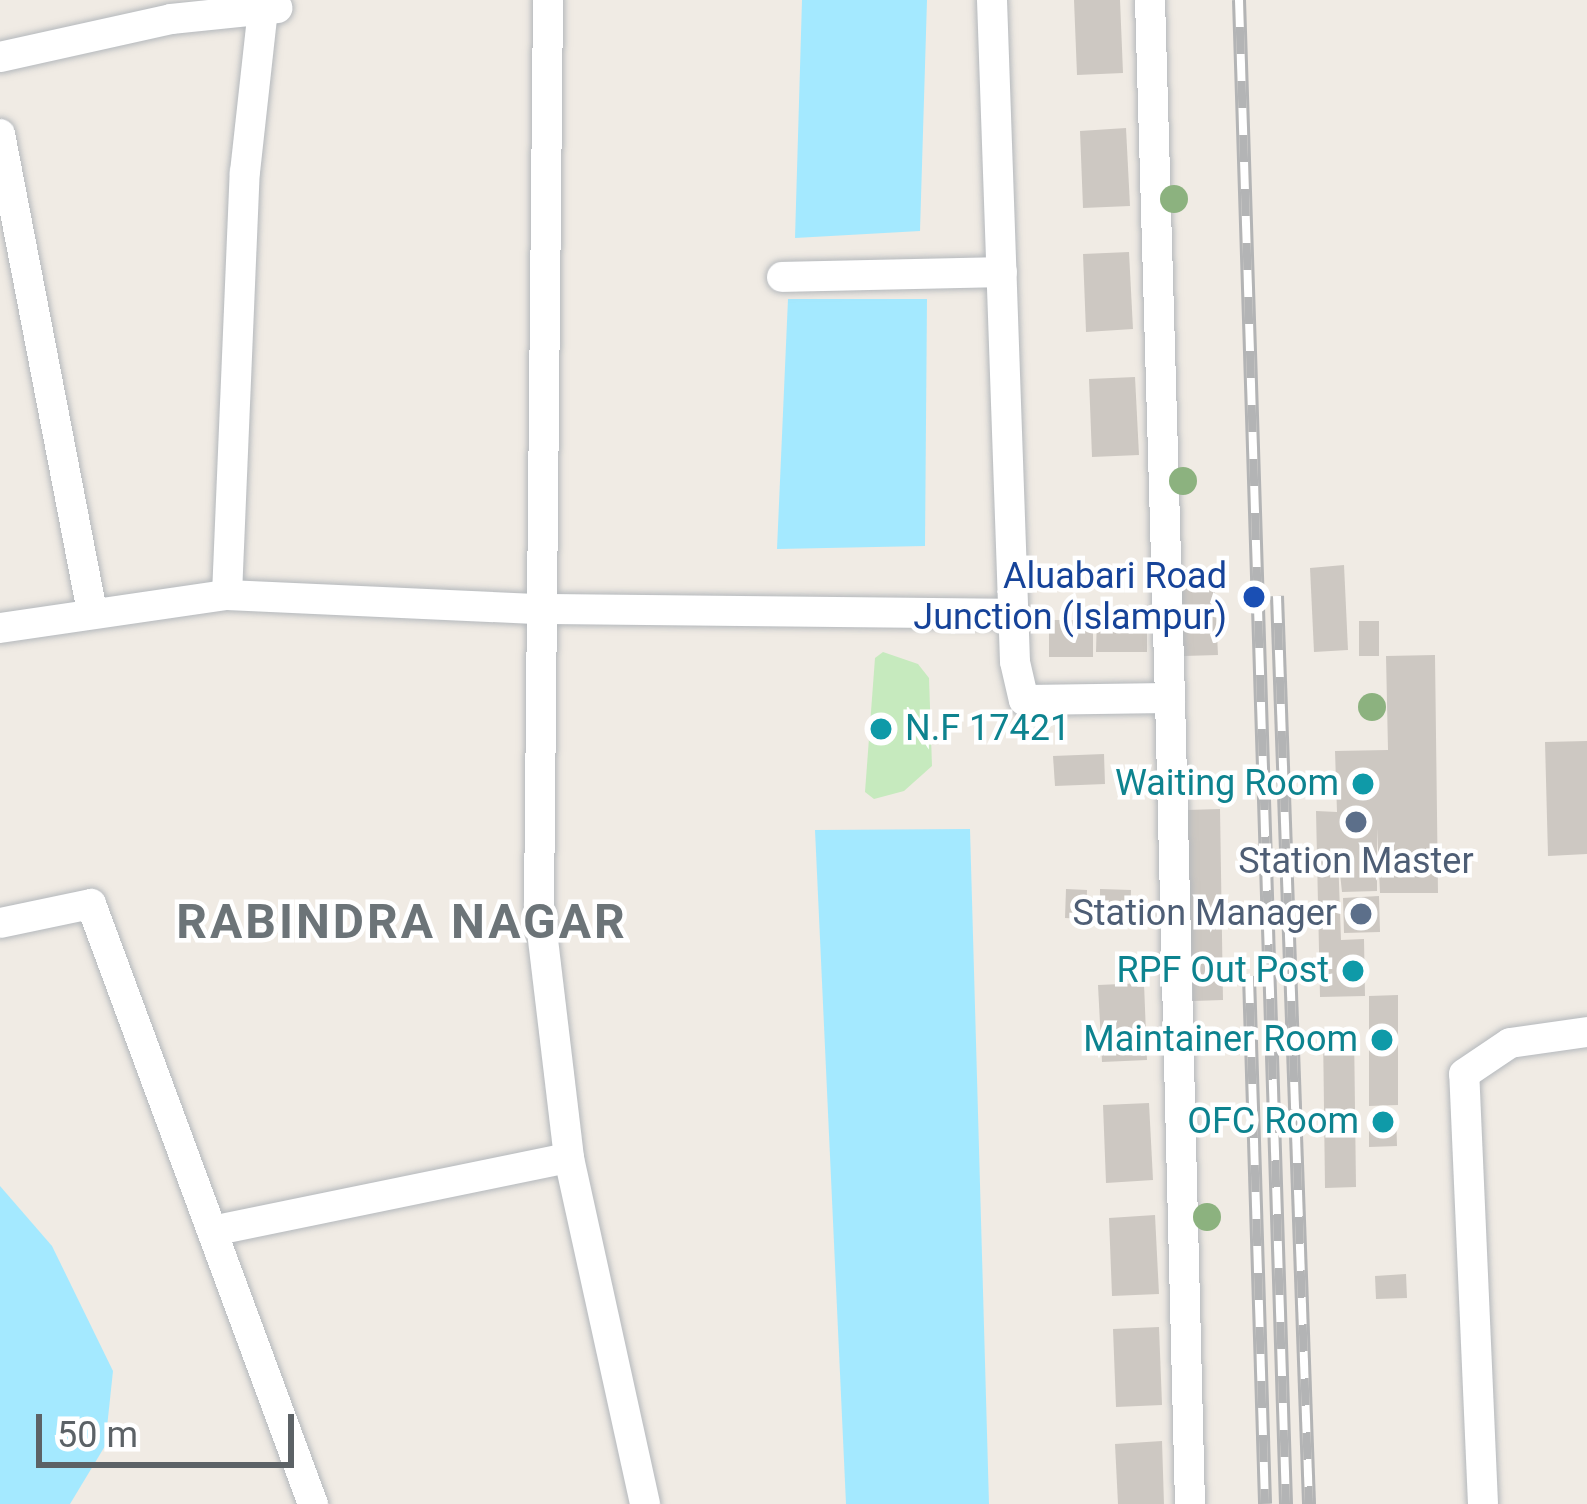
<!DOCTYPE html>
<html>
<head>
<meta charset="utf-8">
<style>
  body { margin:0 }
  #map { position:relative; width:1587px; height:1504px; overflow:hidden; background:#f0ebe4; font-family:Roboto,sans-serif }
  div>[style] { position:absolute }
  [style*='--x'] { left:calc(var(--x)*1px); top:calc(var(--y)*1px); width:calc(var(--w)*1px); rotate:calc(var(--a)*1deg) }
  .green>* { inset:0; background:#c6eabe }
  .water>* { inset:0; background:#a4e9ff }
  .building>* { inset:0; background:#cdc8c2 }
  .roads { filter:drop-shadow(0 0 3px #b4b8bc) drop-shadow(0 0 3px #b4b8bc) }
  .street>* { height:30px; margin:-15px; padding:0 15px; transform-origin:15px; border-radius:15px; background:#fff }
  .rail>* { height:14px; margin-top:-7px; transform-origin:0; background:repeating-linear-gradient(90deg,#fff 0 27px,#b3b4b5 0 54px); box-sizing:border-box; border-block:3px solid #b3b4b5 }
  .trees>* { width:28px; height:28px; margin:-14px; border-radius:50%; background:#8cb27f }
  .dots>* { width:33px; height:33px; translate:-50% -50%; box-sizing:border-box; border:6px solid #fff; border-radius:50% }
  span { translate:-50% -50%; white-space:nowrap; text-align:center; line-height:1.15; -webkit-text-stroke:9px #fff; paint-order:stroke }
  .transit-label { font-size:36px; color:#164399 }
  .right { translate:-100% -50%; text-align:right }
  .culture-label { font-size:36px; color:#0d838f }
  .left { translate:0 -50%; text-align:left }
  .service-label { font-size:36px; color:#4e5e75 }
  .district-label { font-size:48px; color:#6c7478; font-weight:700; letter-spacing:3px }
  .scale { position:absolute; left:36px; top:1414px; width:258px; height:54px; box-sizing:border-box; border:6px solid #5c6266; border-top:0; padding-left:15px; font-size:36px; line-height:42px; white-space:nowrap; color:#5c6266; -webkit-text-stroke:9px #fff; paint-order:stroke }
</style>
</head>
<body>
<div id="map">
  <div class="green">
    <i style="clip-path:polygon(883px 652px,918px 664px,929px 678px,932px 766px,904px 791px,874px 799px,865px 792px,875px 658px)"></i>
  </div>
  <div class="water">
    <i style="clip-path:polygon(802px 0,927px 0,920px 231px,795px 238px)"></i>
    <i style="clip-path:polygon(788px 299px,927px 299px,925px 546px,777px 549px)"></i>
    <i style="clip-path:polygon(970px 829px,989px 1504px,846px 1504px,815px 830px)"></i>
    <i style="clip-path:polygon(0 1186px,52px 1246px,113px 1371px,105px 1446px,70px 1504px,0 1504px)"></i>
  </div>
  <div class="building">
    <i style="clip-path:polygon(1074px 0,1120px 0,1123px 73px,1077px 75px)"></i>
    <i style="clip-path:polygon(1126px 128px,1130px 206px,1083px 208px,1080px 131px)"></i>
    <i style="clip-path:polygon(1129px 252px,1133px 329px,1086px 332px,1083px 254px)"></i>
    <i style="clip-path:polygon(1135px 377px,1139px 455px,1092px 457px,1089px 379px)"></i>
    <i style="clip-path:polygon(1344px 565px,1348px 650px,1314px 652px,1310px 568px)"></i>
    <i style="clip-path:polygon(1214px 570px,1218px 655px,1184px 656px,1180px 572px)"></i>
    <i style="clip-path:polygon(1097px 614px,1147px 614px,1147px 652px,1096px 652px)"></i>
    <i style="clip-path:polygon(1049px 620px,1093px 620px,1093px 657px,1049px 657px)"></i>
    <i style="clip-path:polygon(1359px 621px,1379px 621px,1379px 656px,1359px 656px)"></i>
    <i style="clip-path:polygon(1435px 655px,1438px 893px,1380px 893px,1377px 828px,1377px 891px,1342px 892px,1338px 855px,1341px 940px,1364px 939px,1365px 996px,1320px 997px,1316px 811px,1337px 812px,1335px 751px,1388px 750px,1386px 656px)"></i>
    <i style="clip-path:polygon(1587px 741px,1587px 854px,1548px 856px,1545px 742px)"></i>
    <i style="clip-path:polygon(1104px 754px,1105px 784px,1055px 786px,1053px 756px)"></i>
    <i style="clip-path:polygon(1220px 809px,1223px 1000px,1193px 1001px,1187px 810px)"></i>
    <i style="clip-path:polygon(1066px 889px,1087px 890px,1086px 919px,1065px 918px)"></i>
    <i style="clip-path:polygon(1100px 889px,1131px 890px,1130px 923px,1100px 922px)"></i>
    <i style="clip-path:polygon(1379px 896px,1380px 932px,1344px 933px,1343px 898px)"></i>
    <i style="clip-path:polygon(1144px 983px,1147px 1060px,1102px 1062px,1098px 985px)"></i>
    <i style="clip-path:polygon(1398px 995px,1398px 1105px,1369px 1106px,1369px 996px)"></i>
    <i style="clip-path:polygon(1323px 1030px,1354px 1030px,1356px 1187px,1325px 1188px)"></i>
    <i style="clip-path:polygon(1149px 1103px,1153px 1180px,1106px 1183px,1103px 1105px)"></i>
    <i style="clip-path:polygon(1396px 1113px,1397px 1146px,1369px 1147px,1369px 1114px)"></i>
    <i style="clip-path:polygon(1155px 1215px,1159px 1294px,1112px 1296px,1109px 1218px)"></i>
    <i style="clip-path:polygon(1406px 1274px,1407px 1298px,1376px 1299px,1375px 1276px)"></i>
    <i style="clip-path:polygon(1159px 1327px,1162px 1405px,1116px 1407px,1113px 1329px)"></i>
    <i style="clip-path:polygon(1162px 1441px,1164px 1504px,1118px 1504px,1115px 1444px)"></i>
  </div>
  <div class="roads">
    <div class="street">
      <i style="--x:548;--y:0;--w:906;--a:90.57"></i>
      <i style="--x:539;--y:906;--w:254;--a:83.2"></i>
      <i style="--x:569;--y:1158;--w:354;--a:77.6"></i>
      <i style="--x:992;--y:0;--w:662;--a:88.01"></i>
      <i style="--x:1015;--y:662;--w:39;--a:77"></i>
      <i style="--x:1024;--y:700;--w:146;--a:-0.8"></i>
      <i style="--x:1170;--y:698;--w:698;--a:-91.64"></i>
      <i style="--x:0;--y:57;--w:175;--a:-12.5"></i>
      <i style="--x:171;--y:19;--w:107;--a:-5.9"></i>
      <i style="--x:0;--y:134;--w:483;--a:79.1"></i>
      <i style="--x:782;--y:277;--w:220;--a:-1.3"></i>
      <i style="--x:227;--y:595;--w:423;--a:-87.6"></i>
      <i style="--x:245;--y:172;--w:173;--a:-83.7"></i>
      <i style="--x:0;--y:628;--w:229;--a:-8.3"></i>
      <i style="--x:227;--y:595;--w:314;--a:2.6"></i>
      <i style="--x:541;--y:609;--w:472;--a:0.6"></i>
      <i style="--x:1170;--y:698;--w:806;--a:88.58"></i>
      <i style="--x:0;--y:923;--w:93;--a:-11.8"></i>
      <i style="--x:91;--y:904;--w:640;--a:69.7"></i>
      <i style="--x:217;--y:1230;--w:359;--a:-11.6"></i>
      <i style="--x:1483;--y:1504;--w:430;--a:-92.5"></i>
      <i style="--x:1464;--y:1074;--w:55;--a:-34"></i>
      <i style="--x:1510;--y:1043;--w:78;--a:-8.1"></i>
    </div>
  </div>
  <div class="rail">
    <i style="--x:1239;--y:0;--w:1505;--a:88.21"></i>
    <i style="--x:1277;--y:596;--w:909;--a:87.98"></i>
    <i style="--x:1249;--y:976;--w:528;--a:88.26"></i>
  </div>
  <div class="trees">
    <i style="left:1174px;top:199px"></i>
    <i style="left:1183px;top:481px"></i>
    <i style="left:1372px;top:707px"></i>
    <i style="left:1207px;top:1217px"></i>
  </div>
  <div class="dots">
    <i style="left:1254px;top:597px;background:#1a4fb4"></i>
    <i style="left:881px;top:729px;background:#0f9aa8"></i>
    <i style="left:1363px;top:784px;background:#0f9aa8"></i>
    <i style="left:1356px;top:822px;background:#5c6f8a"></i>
    <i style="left:1361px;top:914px;background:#5c6f8a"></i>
    <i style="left:1353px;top:971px;background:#0f9aa8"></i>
    <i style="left:1382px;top:1040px;background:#0f9aa8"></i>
    <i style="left:1383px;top:1122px;background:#0f9aa8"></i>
  </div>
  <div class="transit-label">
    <span class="right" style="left:1227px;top:597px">Aluabari Road<br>Junction (Islampur)</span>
  </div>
  <div class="culture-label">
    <span class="left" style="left:905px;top:729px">N.F 17421</span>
    <span class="right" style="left:1339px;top:784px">Waiting Room</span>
    <span class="right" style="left:1329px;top:971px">RPF Out Post</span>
    <span class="right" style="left:1358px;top:1040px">Maintainer Room</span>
    <span class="right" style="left:1359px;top:1122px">OFC Room</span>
  </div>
  <div class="service-label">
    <span style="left:1356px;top:862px">Station Master</span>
    <span class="right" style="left:1337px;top:914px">Station Manager</span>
  </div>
  <div class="district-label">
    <span style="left:402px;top:922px">RABINDRA NAGAR</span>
  </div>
  <div class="scale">50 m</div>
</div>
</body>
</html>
